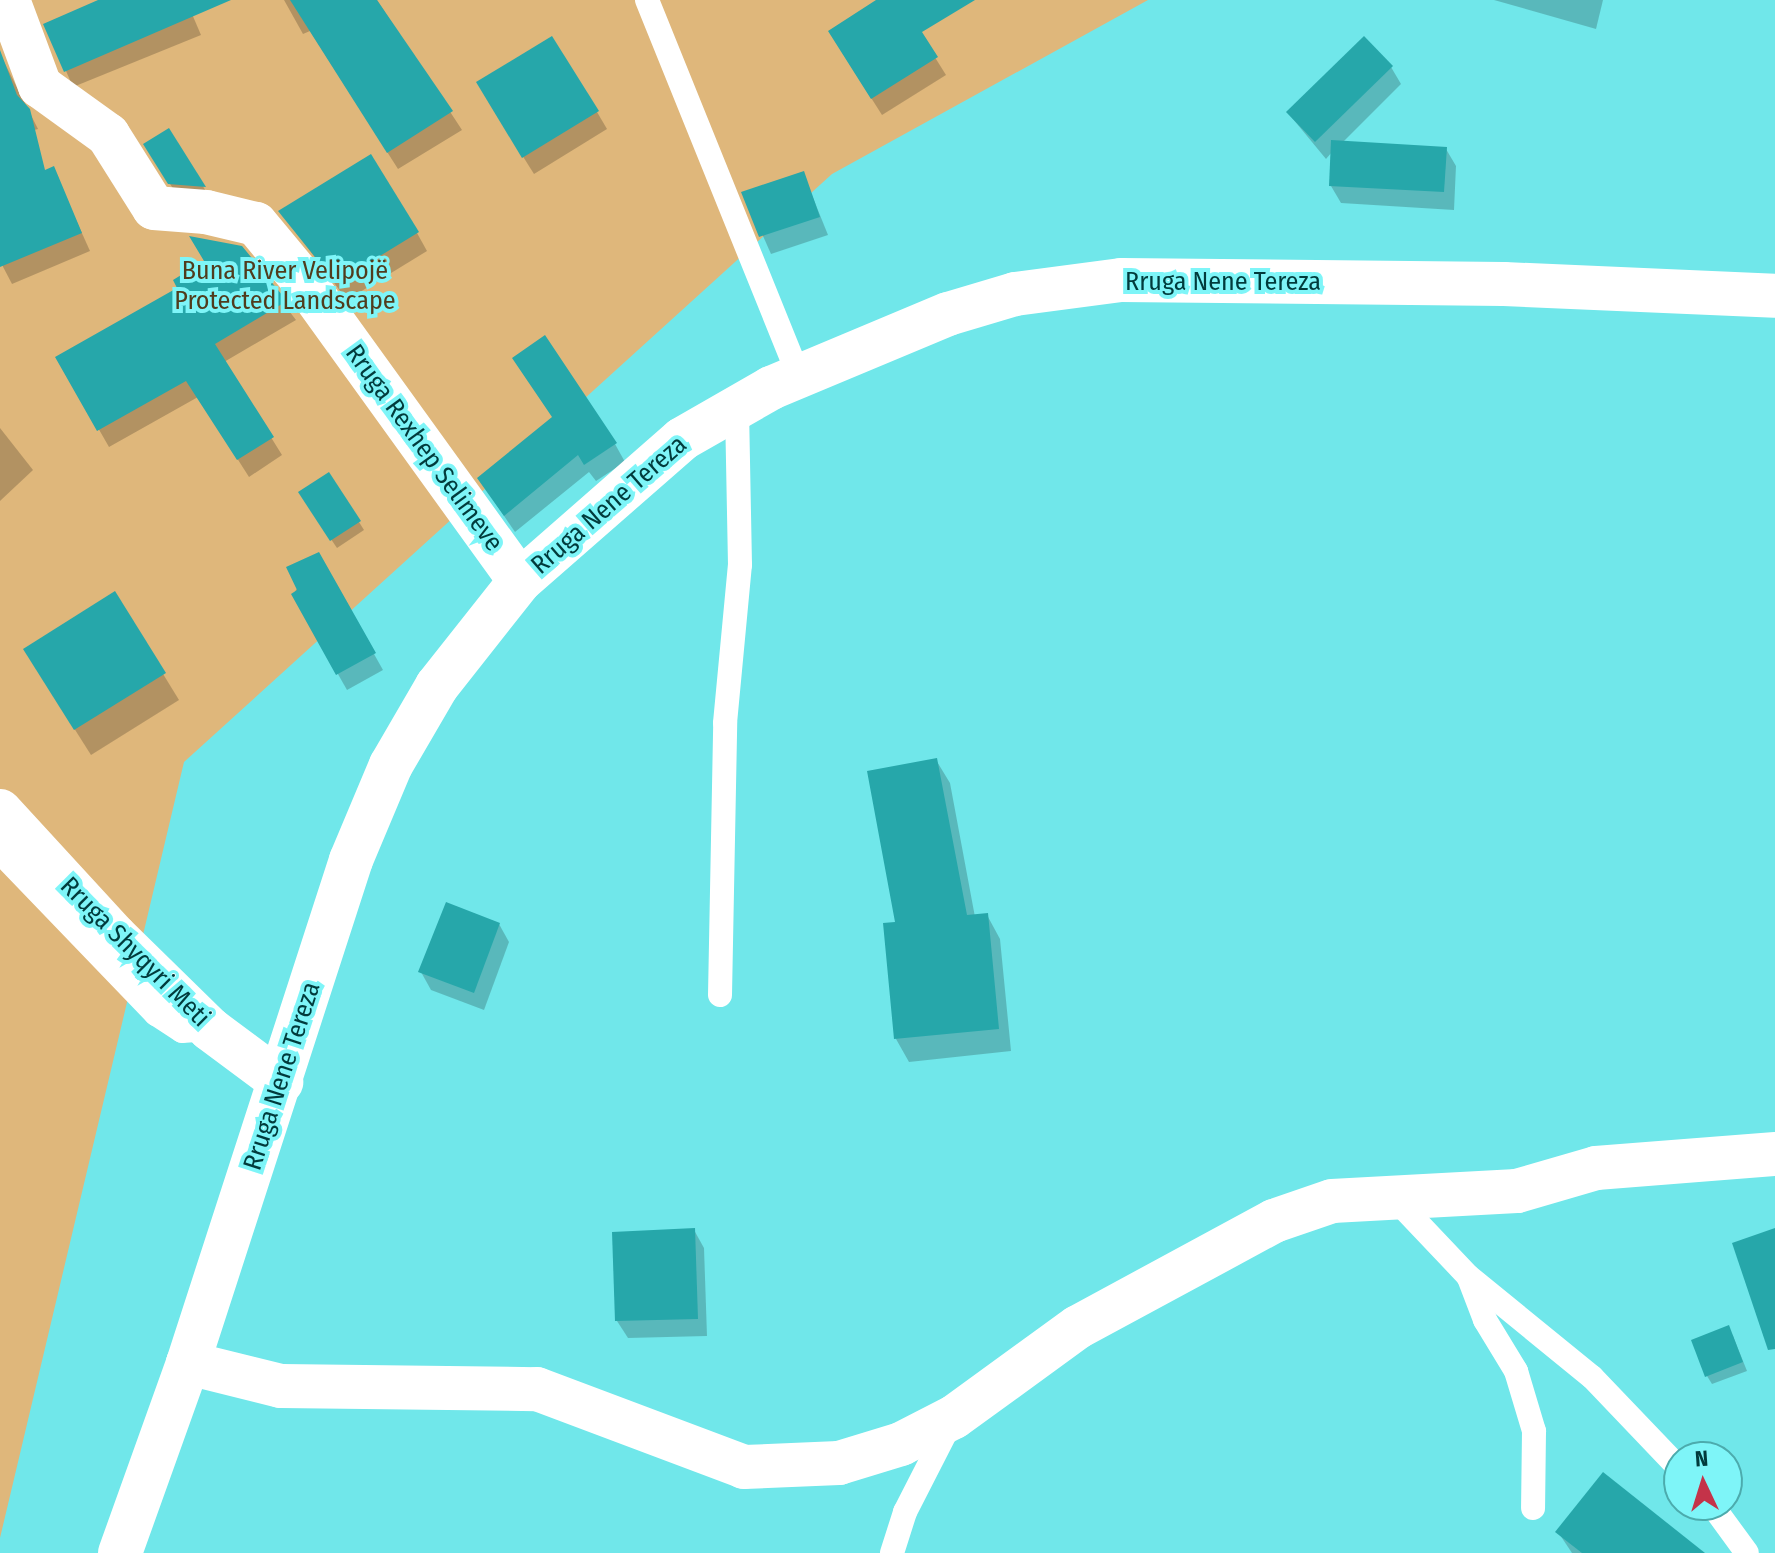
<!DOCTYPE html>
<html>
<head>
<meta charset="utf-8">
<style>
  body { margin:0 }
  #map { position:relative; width:1775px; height:1553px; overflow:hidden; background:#70e7ea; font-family:"Fira Sans Condensed",sans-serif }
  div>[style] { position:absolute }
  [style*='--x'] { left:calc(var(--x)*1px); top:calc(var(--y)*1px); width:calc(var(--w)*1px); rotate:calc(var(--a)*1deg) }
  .green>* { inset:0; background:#dfb77b }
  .shadow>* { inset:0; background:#0003 }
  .building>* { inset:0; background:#26a7aa }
  .service>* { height:24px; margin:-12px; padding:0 12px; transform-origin:12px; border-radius:12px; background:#fff }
  .minor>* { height:44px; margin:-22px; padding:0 22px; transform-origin:22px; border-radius:22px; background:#fff }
  .tertiary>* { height:44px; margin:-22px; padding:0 22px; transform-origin:22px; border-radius:22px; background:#fff }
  span { translate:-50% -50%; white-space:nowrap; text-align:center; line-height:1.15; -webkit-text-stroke:8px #7ef5f8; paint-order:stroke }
  .park-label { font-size:26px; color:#503c1d }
  .street-label { font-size:26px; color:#013b3c }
  .north { position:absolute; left:1663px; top:1441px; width:80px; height:80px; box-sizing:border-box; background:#7ef5f8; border:2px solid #4cabad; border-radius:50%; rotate:356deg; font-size:22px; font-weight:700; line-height:32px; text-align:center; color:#013b3c }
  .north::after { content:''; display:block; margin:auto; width:28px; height:36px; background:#c43349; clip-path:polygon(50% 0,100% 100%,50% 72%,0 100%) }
</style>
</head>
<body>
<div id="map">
  <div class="green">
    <i style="clip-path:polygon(0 0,1148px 0,832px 174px,184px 762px,0 1538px)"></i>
  </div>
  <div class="shadow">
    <i style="clip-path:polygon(104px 0,186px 0,201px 35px,73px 87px,46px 25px)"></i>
    <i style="clip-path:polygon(284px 0,377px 0,462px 130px,398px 169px,310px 31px,303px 34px)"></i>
    <i style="clip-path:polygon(880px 0,899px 0,946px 75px,882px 115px,840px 49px)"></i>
    <i style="clip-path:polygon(1494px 0,1603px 0,1596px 29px)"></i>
    <i style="clip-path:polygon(0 54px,38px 129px,0 139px)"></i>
    <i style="clip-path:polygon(1391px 67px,1401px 84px,1342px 143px,1446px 149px,1456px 166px,1454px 210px,1341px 203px,1331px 186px,1332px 152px,1326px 159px,1288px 113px)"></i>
    <i style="clip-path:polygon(488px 101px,597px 112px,607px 129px,534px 174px)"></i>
    <i style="clip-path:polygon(168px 131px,204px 188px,213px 204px,181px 201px,156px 162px)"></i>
    <i style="clip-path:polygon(53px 169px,90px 251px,12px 284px,0 261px,0 191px)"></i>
    <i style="clip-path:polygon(803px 173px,828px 235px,771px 254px,744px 193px)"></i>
    <i style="clip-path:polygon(280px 211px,417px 233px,427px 251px,347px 300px)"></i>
    <i style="clip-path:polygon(241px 248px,296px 320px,224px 362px,282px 455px,249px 477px,198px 397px,109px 447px,58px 358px,180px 289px,207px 262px)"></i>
    <i style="clip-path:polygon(554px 418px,615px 444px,625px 462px,596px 481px,589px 472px,515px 532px,479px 479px)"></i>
    <i style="clip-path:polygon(0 428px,33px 470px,0 501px)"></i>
    <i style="clip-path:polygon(305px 501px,359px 522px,364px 530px,337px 548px)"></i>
    <i style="clip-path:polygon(318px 554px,383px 670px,347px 690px,293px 595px)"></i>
    <i style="clip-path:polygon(114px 594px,179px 700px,91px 755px,41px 676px)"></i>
    <i style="clip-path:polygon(936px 760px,950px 783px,975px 917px,987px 915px,1000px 939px,1011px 1051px,909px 1062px,896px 1039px,898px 924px)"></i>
    <i style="clip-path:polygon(499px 924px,509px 942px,484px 1010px,431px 990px,421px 972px)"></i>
    <i style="clip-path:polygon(694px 1230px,704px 1248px,707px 1336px,628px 1338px,617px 1321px)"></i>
    <i style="clip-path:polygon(1733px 1336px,1747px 1371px,1712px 1384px,1707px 1376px)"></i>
    <i style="clip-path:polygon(1558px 1532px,1686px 1553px,1572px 1553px)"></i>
  </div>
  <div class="building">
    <i style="clip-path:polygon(98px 0,231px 0,64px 72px,43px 24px)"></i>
    <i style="clip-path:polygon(290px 0,377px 0,453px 111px,387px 153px)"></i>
    <i style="clip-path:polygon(876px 0,975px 0,922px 32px,938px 57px,871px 99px,828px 31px)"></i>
    <i style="clip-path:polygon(552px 36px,599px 111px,522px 158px,476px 82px)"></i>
    <i style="clip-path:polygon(1364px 36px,1393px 66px,1315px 142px,1286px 112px)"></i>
    <i style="clip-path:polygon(0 50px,17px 95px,30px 109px,45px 170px,54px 166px,82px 233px,0 267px)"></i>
    <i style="clip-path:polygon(169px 128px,206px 187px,168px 184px,143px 144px)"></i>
    <i style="clip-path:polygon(1331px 140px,1447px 147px,1444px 192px,1329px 186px)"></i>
    <i style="clip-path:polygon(371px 154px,419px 232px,336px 283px,278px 211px)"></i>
    <i style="clip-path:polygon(804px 171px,820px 217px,759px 237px,741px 192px)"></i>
    <i style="clip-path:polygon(189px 236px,242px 246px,287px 301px,215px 344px,274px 437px,237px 460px,186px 381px,97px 431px,55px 357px,177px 288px,173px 280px,204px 261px)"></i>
    <i style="clip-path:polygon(545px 335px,617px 443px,584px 465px,578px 455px,504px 516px,477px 478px,552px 417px,512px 358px)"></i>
    <i style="clip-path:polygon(329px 472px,361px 521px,330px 541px,298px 492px)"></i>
    <i style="clip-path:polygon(319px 552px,376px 653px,336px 675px,291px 594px,297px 590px,286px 567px)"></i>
    <i style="clip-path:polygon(115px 591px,166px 673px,74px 730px,23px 649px)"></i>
    <i style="clip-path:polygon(937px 758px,967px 915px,988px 913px,999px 1029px,894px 1039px,883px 923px,895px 922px,867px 771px)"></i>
    <i style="clip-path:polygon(446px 902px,500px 923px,474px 993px,418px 972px)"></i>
    <i style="clip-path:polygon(695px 1228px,698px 1319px,615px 1321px,612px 1232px)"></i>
    <i style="clip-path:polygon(1775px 1228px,1775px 1349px,1768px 1350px,1732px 1243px)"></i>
    <i style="clip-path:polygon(1729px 1325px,1743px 1362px,1705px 1377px,1691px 1340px)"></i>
    <i style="clip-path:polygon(1603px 1472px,1705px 1553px,1582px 1553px,1555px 1532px)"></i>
  </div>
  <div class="service">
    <i style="--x:647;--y:0;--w:406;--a:68"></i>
    <i style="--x:0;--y:852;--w:225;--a:46.1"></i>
    <i style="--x:156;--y:1014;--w:31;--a:33"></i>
    <i style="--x:182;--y:1031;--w:28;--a:-4"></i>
    <i style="--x:720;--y:995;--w:272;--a:-88.9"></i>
    <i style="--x:725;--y:723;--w:159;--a:-84.6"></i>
    <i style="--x:740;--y:565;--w:157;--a:-91.1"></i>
    <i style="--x:1395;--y:1199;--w:106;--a:46.5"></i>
    <i style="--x:1468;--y:1276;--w:160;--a:39.2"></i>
    <i style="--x:1592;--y:1377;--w:126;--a:46.3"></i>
    <i style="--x:1469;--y:1278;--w:45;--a:69.1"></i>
    <i style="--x:1485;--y:1320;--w:60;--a:58.7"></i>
    <i style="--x:1516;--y:1371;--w:63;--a:73.3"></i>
    <i style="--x:1534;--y:1431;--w:77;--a:90.7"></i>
    <i style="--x:1712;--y:1505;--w:59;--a:53.9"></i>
    <i style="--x:892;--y:1553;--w:43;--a:-72.4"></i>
    <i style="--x:905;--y:1512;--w:101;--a:-62.9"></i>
  </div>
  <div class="minor">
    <i style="--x:8;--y:0;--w:92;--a:69.6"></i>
    <i style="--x:40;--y:86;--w:84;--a:35.8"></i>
    <i style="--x:108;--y:135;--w:86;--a:57.8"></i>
    <i style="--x:154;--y:208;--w:52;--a:4.4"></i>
    <i style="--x:206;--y:212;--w:51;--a:13.5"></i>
    <i style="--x:256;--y:224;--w:77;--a:50.3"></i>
    <i style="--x:305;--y:283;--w:367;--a:54.2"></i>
    <i style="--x:0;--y:811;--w:170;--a:47.4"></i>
    <i style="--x:115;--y:936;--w:133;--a:44.4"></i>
    <i style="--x:210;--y:1029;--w:89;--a:36.7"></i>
    <i style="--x:188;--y:1363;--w:96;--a:13.9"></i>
    <i style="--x:281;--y:1386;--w:256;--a:0.7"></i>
    <i style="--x:537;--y:1389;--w:221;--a:20.6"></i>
    <i style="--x:744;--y:1467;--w:95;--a:-2.4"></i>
    <i style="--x:839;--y:1463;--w:65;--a:-17"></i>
    <i style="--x:901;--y:1444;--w:59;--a:-27"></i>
    <i style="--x:954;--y:1417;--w:153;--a:-36"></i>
    <i style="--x:1078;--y:1327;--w:223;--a:-28.4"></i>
    <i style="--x:1274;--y:1221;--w:61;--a:-19"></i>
    <i style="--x:1332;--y:1201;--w:185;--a:-3.1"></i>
    <i style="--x:1517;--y:1191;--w:82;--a:-16.2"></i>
    <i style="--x:1596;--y:1168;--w:180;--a:-4.5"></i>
  </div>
  <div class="tertiary">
    <i style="--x:120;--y:1553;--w:202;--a:-70.3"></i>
    <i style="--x:188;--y:1363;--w:529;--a:-72.04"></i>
    <i style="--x:351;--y:860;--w:103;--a:-67.2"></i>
    <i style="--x:391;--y:765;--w:91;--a:-59.8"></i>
    <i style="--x:437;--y:686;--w:134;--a:-51.7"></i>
    <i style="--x:520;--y:581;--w:215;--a:-41.2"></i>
    <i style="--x:682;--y:439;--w:103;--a:-29.8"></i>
    <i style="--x:771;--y:388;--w:192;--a:-22.7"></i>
    <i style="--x:948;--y:314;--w:70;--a:-16.6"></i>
    <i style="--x:1015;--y:294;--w:107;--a:-7.5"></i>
    <i style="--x:1121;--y:280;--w:383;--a:0.6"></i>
    <i style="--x:1504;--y:284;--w:271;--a:2.5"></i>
  </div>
  <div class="park-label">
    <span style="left:285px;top:286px">Buna River Velipojë<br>Protected Landscape</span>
  </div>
  <div class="street-label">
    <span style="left:1223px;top:282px">Rruga Nene Tereza</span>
    <span style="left:424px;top:448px;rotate:54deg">Rruga Rexhep Selimeve</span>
    <span style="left:609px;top:505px;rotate:-41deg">Rruga Nene Tereza</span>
    <span style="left:135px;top:952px;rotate:45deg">Rruga Shyqyri Meti</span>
    <span style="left:282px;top:1076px;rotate:-72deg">Rruga Nene Tereza</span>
  </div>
  <div class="north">N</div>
</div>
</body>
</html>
